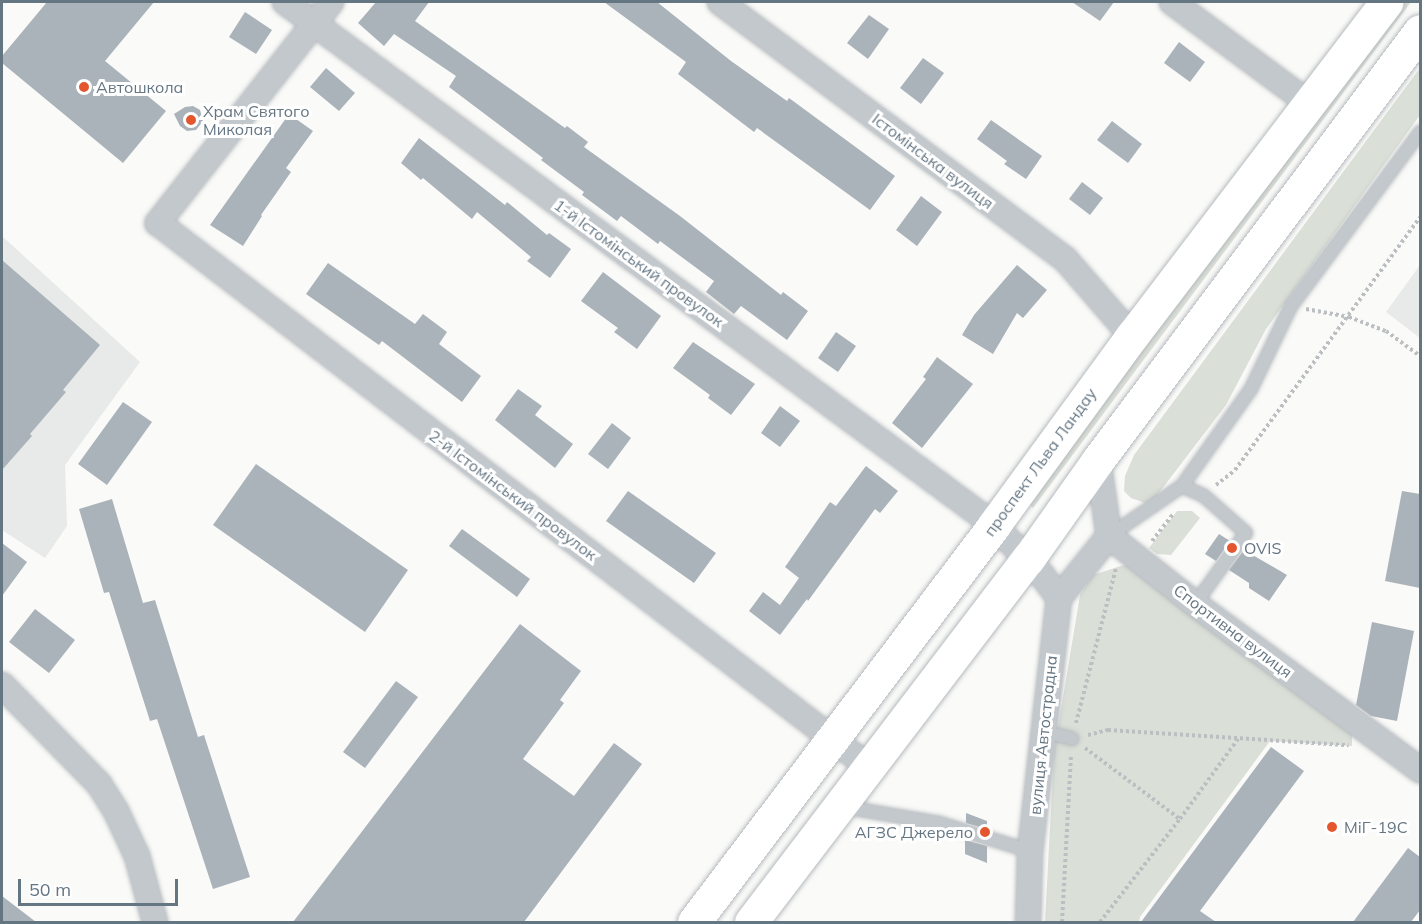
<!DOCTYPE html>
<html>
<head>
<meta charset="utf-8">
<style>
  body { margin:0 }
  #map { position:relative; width:1422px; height:924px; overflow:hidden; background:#fafaf8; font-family:Mulish,sans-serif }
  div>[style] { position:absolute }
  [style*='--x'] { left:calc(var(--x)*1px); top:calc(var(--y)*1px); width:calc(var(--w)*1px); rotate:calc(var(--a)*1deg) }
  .built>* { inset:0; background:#e8e9e9 }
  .green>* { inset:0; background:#dadfd7 }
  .building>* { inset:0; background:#aab3b9 }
  .path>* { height:4px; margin-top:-2px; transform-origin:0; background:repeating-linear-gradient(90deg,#bbbfc2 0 3px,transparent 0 6px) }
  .roads { filter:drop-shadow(0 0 2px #b5babe) drop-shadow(0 0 2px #b5babe) }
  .lane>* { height:12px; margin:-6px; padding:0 6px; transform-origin:6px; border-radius:6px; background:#c3c8cc }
  .street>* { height:24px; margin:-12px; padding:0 12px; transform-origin:12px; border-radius:12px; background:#c3c8cc }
  .primary>* { height:33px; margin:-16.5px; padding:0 16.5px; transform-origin:16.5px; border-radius:16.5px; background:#fff }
  .dots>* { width:16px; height:16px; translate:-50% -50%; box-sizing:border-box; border:3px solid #fff; border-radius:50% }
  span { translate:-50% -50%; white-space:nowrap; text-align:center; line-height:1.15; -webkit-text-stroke:6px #fff; paint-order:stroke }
  .poi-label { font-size:16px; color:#657683 }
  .left { translate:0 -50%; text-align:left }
  .right { translate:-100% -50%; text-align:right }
  .street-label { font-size:16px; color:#657683 }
  .frame { position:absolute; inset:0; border:3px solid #657683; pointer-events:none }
  .scale { position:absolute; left:18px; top:879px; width:160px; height:27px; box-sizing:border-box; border:3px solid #657683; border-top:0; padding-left:8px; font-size:18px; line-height:21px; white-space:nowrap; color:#657683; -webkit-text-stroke:4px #fff; paint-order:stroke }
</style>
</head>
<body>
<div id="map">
  <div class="built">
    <i style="clip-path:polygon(2px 236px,140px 362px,65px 465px,67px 526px,45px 558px,2px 530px)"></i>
    <i style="clip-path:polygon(1420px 265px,1420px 338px,1386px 312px)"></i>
  </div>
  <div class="green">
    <i style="clip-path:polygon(1395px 2px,1411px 2px,1033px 508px,1026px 501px)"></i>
    <i style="clip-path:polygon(1420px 68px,1420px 115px,1266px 329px,1226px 405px,1155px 498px,1145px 503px,1131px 498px,1124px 491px,1125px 476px,1134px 455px)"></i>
    <i style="clip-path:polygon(1177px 511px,1192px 511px,1200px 518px,1171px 555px,1157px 554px,1149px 548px)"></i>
    <i style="clip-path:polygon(1127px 564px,1352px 731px,1352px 746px,1270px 741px,1140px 917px,1139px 922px,1045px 922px,1054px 752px,1080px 595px,1093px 575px)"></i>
  </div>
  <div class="building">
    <i style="clip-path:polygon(47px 2px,154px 2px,105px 61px,166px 111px,123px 163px,2px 63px,2px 56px)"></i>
    <i style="clip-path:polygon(376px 2px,429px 2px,415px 21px,565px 128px,567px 126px,588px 142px,584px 147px,680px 216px,781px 295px,783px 292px,808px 311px,787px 340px,741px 306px,734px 314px,706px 292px,714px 281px,660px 241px,658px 244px,621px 216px,617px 221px,582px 195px,584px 192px,541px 160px,543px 158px,449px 87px,456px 76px,394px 34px,384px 46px,358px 23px)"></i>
    <i style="clip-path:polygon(604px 2px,657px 2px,731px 61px,787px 101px,789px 98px,895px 176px,870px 210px,757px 128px,754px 132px,678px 74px,686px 62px)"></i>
    <i style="clip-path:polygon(1072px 2px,1114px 2px,1100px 21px)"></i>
    <i style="clip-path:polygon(245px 12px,272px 30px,256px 54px,229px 37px)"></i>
    <i style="clip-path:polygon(869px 15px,889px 29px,868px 59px,847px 43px)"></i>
    <i style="clip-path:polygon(1179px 42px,1205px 62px,1190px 82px,1164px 63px)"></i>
    <i style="clip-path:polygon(923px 58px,944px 73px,921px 104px,900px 88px)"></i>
    <i style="clip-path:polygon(326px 68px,355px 93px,339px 111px,310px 87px)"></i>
    <i style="clip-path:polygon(193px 106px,200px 110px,203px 121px,196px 130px,187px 131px,180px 126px,174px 114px,185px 107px)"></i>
    <i style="clip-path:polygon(289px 114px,313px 131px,286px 168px,291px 172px,261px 215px,262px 216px,243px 246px,210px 225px)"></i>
    <i style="clip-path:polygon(991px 120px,1042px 156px,1026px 179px,1004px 164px,1007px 161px,977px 139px)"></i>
    <i style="clip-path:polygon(1112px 121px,1142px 144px,1128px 163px,1097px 140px)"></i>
    <i style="clip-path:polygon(419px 138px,505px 205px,507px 202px,547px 235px,549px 233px,571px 249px,550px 278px,527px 261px,531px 257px,477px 212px,472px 219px,423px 178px,421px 180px,401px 163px)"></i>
    <i style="clip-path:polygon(1082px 182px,1103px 198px,1090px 215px,1069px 199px)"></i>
    <i style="clip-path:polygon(921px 196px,942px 212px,917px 246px,896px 230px)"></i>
    <i style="clip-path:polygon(2px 260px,100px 345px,63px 390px,66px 392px,30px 434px,32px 436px,2px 470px)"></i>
    <i style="clip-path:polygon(328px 263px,415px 324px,423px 314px,447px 332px,439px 344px,481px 376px,462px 402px,382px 341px,379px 345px,306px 294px)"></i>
    <i style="clip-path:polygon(1017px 265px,1047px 290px,1023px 318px,1017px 313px,993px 354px,962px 335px,974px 315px)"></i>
    <i style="clip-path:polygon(603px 272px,661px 316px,637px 349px,614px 332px,618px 328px,581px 301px)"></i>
    <i style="clip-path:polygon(836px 332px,856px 346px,838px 372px,818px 358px)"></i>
    <i style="clip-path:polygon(693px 342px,755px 384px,731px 415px,708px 398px,710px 395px,673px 368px)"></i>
    <i style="clip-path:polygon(937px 357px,973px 384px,922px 448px,892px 423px,926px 379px,923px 377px)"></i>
    <i style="clip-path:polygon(518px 389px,542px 406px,535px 415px,573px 444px,555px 468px,495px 420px)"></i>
    <i style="clip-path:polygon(123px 402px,152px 422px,107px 485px,78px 464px)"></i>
    <i style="clip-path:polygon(780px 406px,800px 421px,780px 447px,761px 433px)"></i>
    <i style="clip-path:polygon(612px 423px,631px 438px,608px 469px,588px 454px)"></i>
    <i style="clip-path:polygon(256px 464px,408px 570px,365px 632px,213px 525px)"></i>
    <i style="clip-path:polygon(866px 466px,898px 491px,880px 513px,875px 509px,808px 601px,807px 599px,780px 635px,749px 611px,763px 592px,780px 605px,799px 578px,785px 567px,830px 502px,836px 506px)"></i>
    <i style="clip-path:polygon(628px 491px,716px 553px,694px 583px,606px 521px)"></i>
    <i style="clip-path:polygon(1402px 491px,1420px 494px,1420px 588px,1385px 581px)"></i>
    <i style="clip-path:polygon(112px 499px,143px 603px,155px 600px,198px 737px,204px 735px,250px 877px,213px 889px,157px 719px,150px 721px,109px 592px,104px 593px,79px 509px)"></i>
    <i style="clip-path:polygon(462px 529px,530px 579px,517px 597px,449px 546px)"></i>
    <i style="clip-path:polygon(1219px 534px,1230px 541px,1216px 561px,1205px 554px)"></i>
    <i style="clip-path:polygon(2px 543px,27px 562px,2px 596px)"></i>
    <i style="clip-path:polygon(1244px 550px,1287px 575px,1269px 601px,1249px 588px,1249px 583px,1229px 570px)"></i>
    <i style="clip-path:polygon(35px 609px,75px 640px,49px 673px,9px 642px)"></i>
    <i style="clip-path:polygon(1372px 622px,1414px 631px,1397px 721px,1371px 716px,1356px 705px)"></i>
    <i style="clip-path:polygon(520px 624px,581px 671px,560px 700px,564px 703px,523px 759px,574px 796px,614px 743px,642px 764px,524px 922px,293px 922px)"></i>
    <i style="clip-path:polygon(396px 681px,418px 697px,365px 768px,343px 752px)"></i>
    <i style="clip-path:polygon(1271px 747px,1304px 771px,1200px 911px,1216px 922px,1141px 922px)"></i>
    <i style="clip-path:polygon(966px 813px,987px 821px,987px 829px,966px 823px)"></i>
    <i style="clip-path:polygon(965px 840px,987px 846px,987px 863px,965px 854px)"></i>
    <i style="clip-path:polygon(1408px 848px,1420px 857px,1420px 910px,1411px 922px,1353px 922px)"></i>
    <i style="clip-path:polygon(2px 896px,36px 922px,2px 922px)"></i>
  </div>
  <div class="path">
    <i style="--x:1306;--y:309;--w:44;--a:10.5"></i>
    <i style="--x:1349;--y:317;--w:40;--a:21"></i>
    <i style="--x:1386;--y:331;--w:42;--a:36.3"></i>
    <i style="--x:1216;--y:485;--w:24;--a:-38"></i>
    <i style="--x:1235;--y:470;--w:313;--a:-53.8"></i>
    <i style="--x:1152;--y:541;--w:34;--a:-52"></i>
    <i style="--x:1076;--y:723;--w:160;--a:-75.5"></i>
    <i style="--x:1088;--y:735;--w:21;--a:-14"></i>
    <i style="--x:1108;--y:730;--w:241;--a:3.6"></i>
    <i style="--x:1085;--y:748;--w:119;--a:36.8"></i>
    <i style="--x:1062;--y:922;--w:168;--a:-86.9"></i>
    <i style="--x:1100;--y:922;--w:130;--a:-52.2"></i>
    <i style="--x:1180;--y:819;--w:99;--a:-54.1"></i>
  </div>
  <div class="roads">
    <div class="lane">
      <i style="--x:1182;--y:486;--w:24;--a:24"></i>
      <i style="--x:1204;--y:496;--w:56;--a:41.4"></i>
      <i style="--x:1246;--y:533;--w:87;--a:125.7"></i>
      <i style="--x:1109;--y:536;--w:88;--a:-34.4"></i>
      <i style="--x:1182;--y:486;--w:119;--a:-54.6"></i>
      <i style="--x:1251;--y:389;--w:92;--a:-64.3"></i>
      <i style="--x:1291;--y:306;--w:217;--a:-53.4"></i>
      <i style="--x:1043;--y:731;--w:30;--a:15"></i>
      <i style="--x:844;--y:807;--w:96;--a:9.6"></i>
      <i style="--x:939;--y:823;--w:95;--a:17.1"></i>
    </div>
    <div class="street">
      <i style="--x:285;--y:2;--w:881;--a:36.41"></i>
      <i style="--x:994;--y:525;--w:68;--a:46.2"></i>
      <i style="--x:1041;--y:574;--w:30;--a:53"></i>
      <i style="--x:1059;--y:598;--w:255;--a:96.5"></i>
      <i style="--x:1030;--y:851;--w:71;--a:91.6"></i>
      <i style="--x:331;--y:2;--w:281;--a:128.1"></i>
      <i style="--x:158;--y:223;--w:895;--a:37.42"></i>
      <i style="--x:720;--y:2;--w:430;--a:36.7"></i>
      <i style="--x:1065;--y:259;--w:102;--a:49"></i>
      <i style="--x:1172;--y:2;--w:172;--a:36.5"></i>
      <i style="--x:1098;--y:460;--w:77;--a:81.8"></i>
      <i style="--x:1109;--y:536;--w:110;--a:38.3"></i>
      <i style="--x:1195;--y:604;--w:280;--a:36.4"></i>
      <i style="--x:1059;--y:598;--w:80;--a:-51.1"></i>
      <i style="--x:2;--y:685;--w:139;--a:45.6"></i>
      <i style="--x:99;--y:784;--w:32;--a:58"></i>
      <i style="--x:116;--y:811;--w:50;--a:65"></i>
      <i style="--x:137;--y:856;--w:68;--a:74.7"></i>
    </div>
    <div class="primary">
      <i style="--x:694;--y:922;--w:498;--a:-52.9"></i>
      <i style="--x:994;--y:525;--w:234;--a:-53.9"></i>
      <i style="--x:1132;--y:336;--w:420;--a:-52.7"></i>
      <i style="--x:751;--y:922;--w:457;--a:-52.7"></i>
      <i style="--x:1028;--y:559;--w:121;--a:-54.7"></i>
      <i style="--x:1098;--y:460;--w:536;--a:-53.11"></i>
    </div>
  </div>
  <div class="dots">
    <i style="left:84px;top:87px;background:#e4572e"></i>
    <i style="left:191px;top:120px;background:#e4572e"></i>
    <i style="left:1232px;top:548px;background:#e4572e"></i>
    <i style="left:1332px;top:827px;background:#e4572e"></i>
    <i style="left:985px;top:832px;background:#e4572e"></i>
  </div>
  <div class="poi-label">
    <span class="left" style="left:96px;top:87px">Автошкола</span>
    <span class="left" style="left:203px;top:120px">Храм Святого<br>Миколая</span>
    <span class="left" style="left:1244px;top:548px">OVIS</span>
    <span class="left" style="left:1344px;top:827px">МіГ-19С</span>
    <span class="right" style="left:973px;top:832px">АГЗС Джерело</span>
  </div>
  <div class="street-label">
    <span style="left:933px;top:161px;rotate:37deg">Істомінська вулиця</span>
    <span style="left:639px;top:263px;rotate:36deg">1-й Істомінський провулок</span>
    <span style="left:1040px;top:462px;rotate:-54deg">проспект Льва Ландау</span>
    <span style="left:513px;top:495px;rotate:37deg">2-й Істомінський провулок</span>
    <span style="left:1233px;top:631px;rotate:37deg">Спортивна вулиця</span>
    <span style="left:1043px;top:735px;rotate:-84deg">вулиця Автострадна</span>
  </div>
  <div class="frame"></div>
  <div class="scale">50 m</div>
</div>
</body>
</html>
